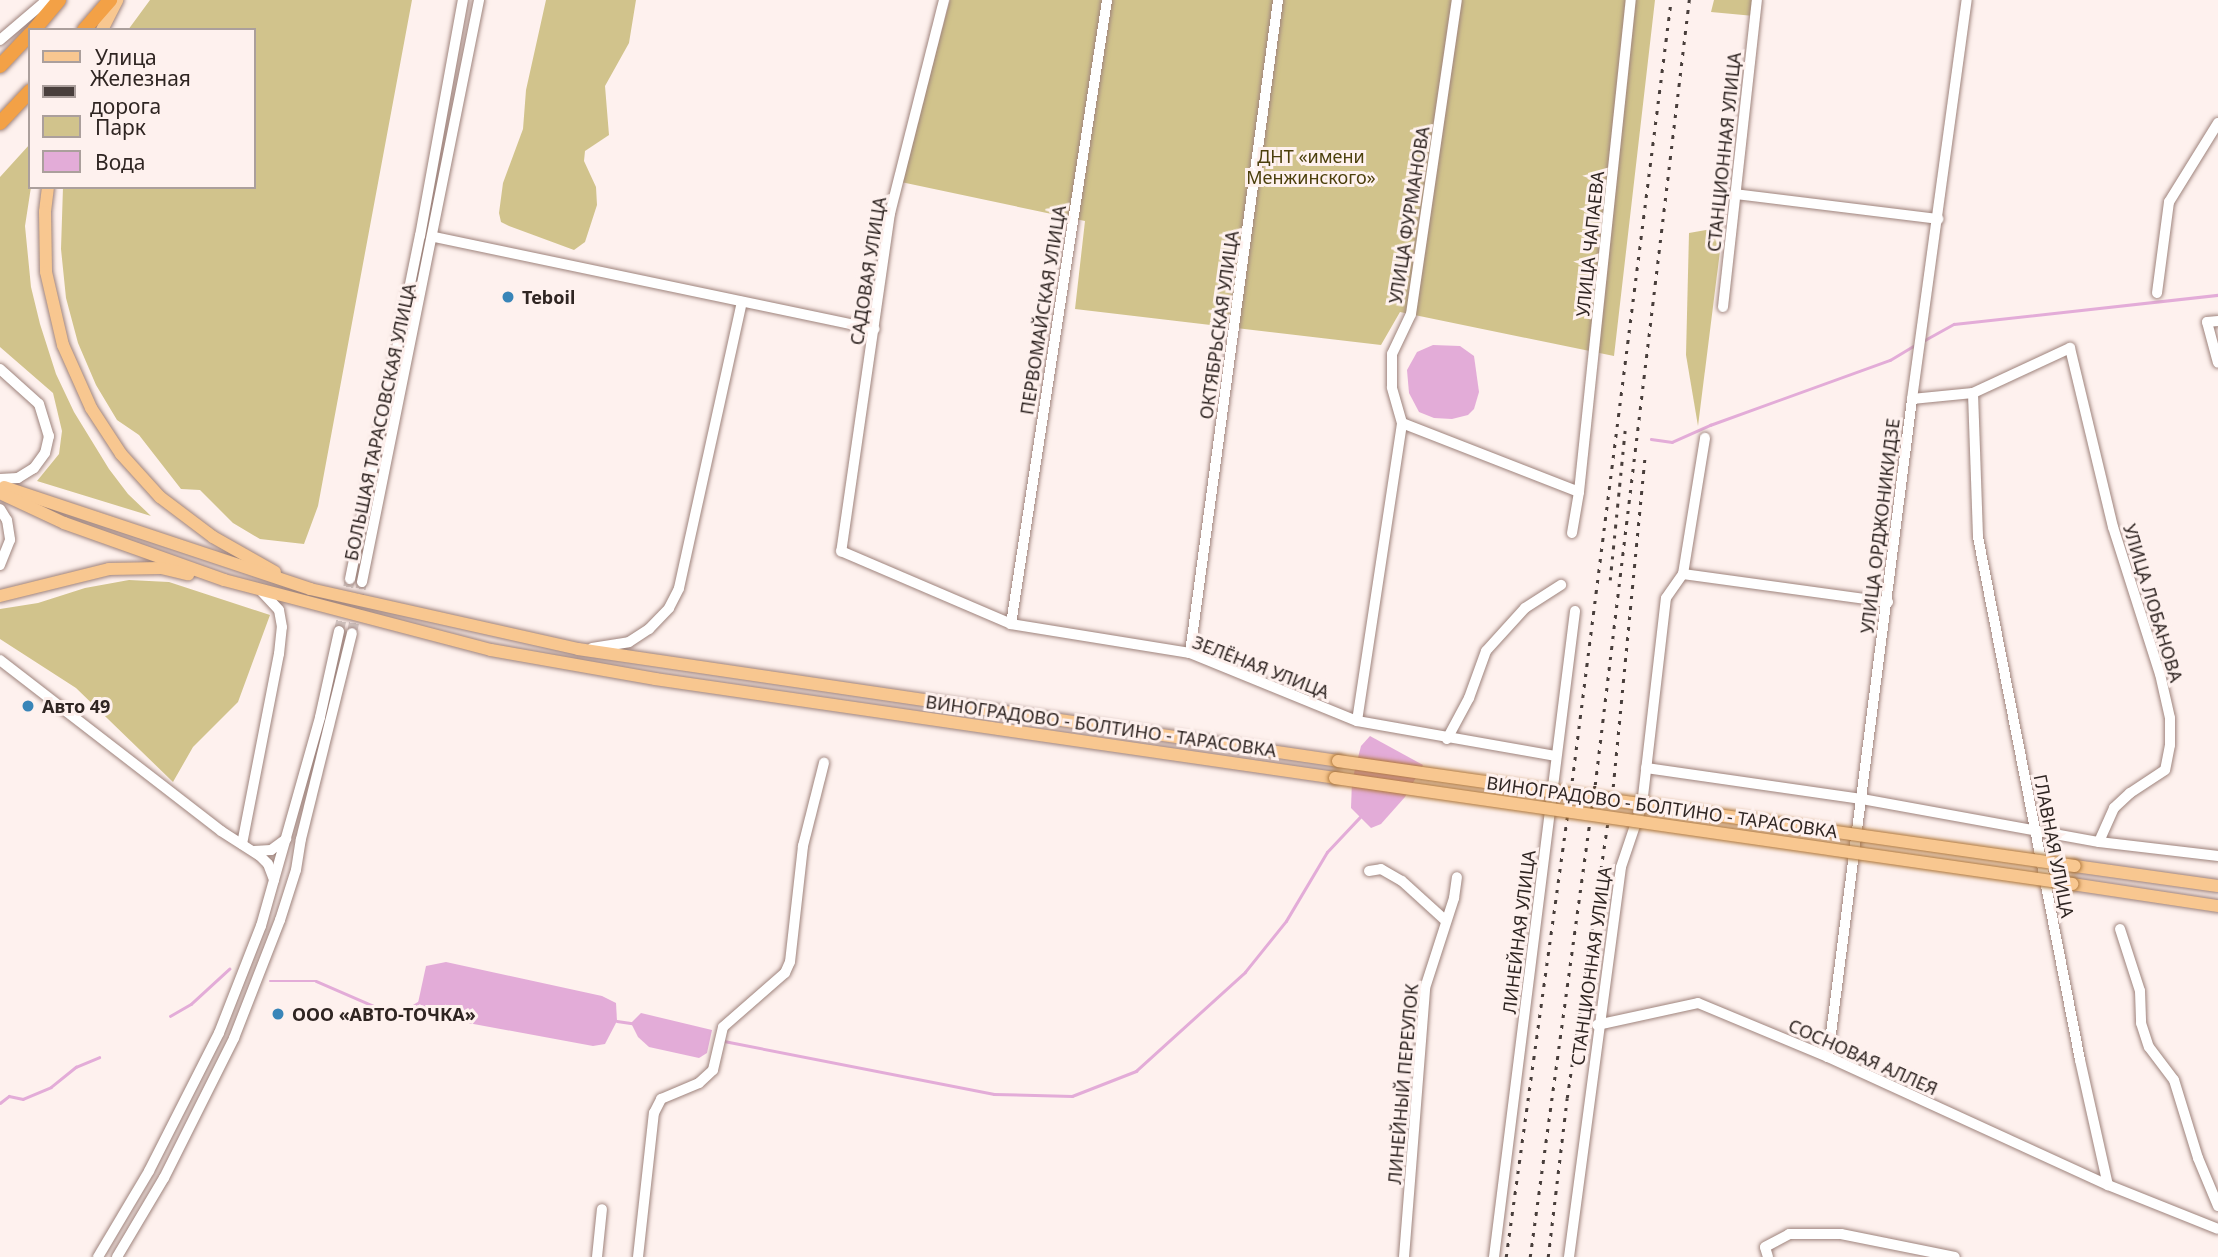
<!DOCTYPE html>
<html>
<head>
<meta charset="utf-8">
<style>
  body { margin:0 }
  #map { position:relative; width:2218px; height:1257px; overflow:hidden; background:#fef1ee; font-family:"Noto Sans",sans-serif }
  div>[style] { position:absolute }
  [style*='--x'] { left:calc(var(--x)*1px); top:calc(var(--y)*1px); width:calc(var(--w)*1px); rotate:calc(var(--a)*1deg) }
  .green>* { inset:0; background:#d1c38c }
  .water>* { inset:0; background:#e3acd8 }
  .stream>* { height:2.5px; margin:-1.25px; padding:0 1.25px; transform-origin:1.25px; border-radius:1.25px; background:#e3acd8 }
  .minor-tunnel>* { height:10px; margin-top:-5px; transform-origin:0; background:repeating-linear-gradient(90deg,#d5c8c5 0 10px,transparent 0 15px) }
  .roads { filter:drop-shadow(0 0 2px #9e837c) drop-shadow(0 0 2px #9e837c) }
  .minor>* { height:10px; margin:-5px; padding:0 5px; transform-origin:5px; border-radius:5px; background:#fff }
  .major>* { height:12px; margin:-6px; padding:0 6px; transform-origin:6px; border-radius:6px; background:#f8c790 }
  .highway>* { height:14px; margin:-7px; padding:0 7px; transform-origin:7px; border-radius:7px; background:#f3a146 }
  .rail>* { height:2.5px; margin-top:-1.25px; transform-origin:0; background:repeating-linear-gradient(90deg,#493f3c 0 3.5px,transparent 0 10.5px) }
  .bridges { filter:drop-shadow(0 0 2px #ae7639) drop-shadow(0 0 2px #ae7639) }
  .major-bridge>* { height:12px; margin:-6px; padding:0 6px; transform-origin:6px; border-radius:6px; background:#f8c790 }
  .dots>* { width:19px; height:19px; translate:-50% -50%; box-sizing:border-box; border:4px solid #fef1ee; border-radius:50% }
  span { translate:-50% -50%; white-space:nowrap; text-align:center; line-height:1.15; -webkit-text-stroke:6px #fef1ee; paint-order:stroke }
  .street-label { font-size:18px; color:#2f2522 }
  .park-label { font-size:18px; color:#4b3f0b }
  .poi-label { font-size:18px; color:#2f2522; font-weight:700 }
  .left { translate:0 -50%; text-align:left }
  .legend { position:absolute; left:28px; top:28px; width:228px; height:161px; box-sizing:border-box; background:#fef1ee; border:2px solid #ab9f9c; margin:0; padding:9px 12px; list-style:none; font-size:21px; color:#2f2522 }
  .legend li { display:flex; align-items:center; gap:14px; height:35px }
  .legend b { width:35px; border:2px solid #ab9f9c }
</style>
</head>
<body>
<div id="map">
  <div class="green">
    <i style="clip-path:polygon(150px 0,412px 0,318px 506px,304px 544px,260px 539px,233px 523px,200px 490px,181px 489px,139px 435px,117px 420px,96px 385px,78px 343px,66px 298px,61px 249px,63px 187px,254px 187px,254px 30px,128px 30px)"></i>
    <i style="clip-path:polygon(546px 0,636px 0,629px 43px,605px 86px,609px 135px,585px 151px,584px 161px,596px 187px,597px 205px,585px 242px,574px 250px,509px 226px,501px 222px,499px 213px,503px 183px,523px 129px,526px 90px)"></i>
    <i style="clip-path:polygon(950px 0,1655px 0,1614px 356px,1400px 312px,1381px 345px,1075px 309px,1085px 221px,901px 182px)"></i>
    <i style="clip-path:polygon(1714px 0,1756px 0,1754px 16px,1711px 12px)"></i>
    <i style="clip-path:polygon(30px 144px,31px 187px,25px 226px,31px 287px,40px 324px,56px 374px,74px 412px,109px 469px,128px 494px,151px 516px,37px 481px,59px 454px,62px 431px,53px 393px,0 347px,0 177px)"></i>
    <i style="clip-path:polygon(1723px 227px,1698px 426px,1686px 355px,1689px 233px)"></i>
    <i style="clip-path:polygon(129px 580px,169px 582px,270px 615px,238px 702px,193px 747px,173px 782px,76px 688px,0 639px,0 609px,38px 603px,85px 588px)"></i>
  </div>
  <div class="water">
    <i style="clip-path:polygon(1433px 345px,1460px 346px,1474px 356px,1479px 392px,1474px 409px,1468px 415px,1452px 419px,1434px 418px,1419px 412px,1409px 393px,1407px 370px,1417px 352px)"></i>
    <i style="clip-path:polygon(1370px 736px,1423px 765px,1405px 797px,1381px 824px,1371px 828px,1351px 808px,1352px 781px,1361px 746px)"></i>
    <i style="clip-path:polygon(446px 962px,602px 996px,616px 1003px,617px 1021px,605px 1044px,593px 1046px,441px 1018px,418px 1003px,426px 966px)"></i>
    <i style="clip-path:polygon(641px 1013px,712px 1030px,707px 1053px,699px 1058px,649px 1047px,638px 1037px,631px 1023px)"></i>
  </div>
  <div class="stream">
    <i style="--x:1923;--y:341;--w:35;--a:-29"></i>
    <i style="--x:1954;--y:324;--w:266;--a:-6.3"></i>
    <i style="--x:1651;--y:439;--w:21;--a:8"></i>
    <i style="--x:1672;--y:442;--w:42;--a:-24.1"></i>
    <i style="--x:1710;--y:425;--w:191;--a:-19.9"></i>
    <i style="--x:1890;--y:360;--w:31;--a:-31"></i>
    <i style="--x:270;--y:981;--w:46;--a:0"></i>
    <i style="--x:316;--y:981;--w:88;--a:23.4"></i>
    <i style="--x:397;--y:1016;--w:25;--a:-32"></i>
    <i style="--x:170;--y:1016;--w:24;--a:-30"></i>
    <i style="--x:191;--y:1004;--w:52;--a:-42.6"></i>
    <i style="--x:617;--y:1021;--w:15;--a:8"></i>
    <i style="--x:724;--y:1041;--w:275;--a:11.1"></i>
    <i style="--x:994;--y:1094;--w:78;--a:1.5"></i>
    <i style="--x:1072;--y:1096;--w:69;--a:-21.3"></i>
    <i style="--x:1136;--y:1071;--w:147;--a:-42.2"></i>
    <i style="--x:1245;--y:972;--w:65;--a:-51.2"></i>
    <i style="--x:1286;--y:921;--w:80;--a:-59.3"></i>
    <i style="--x:1327;--y:852;--w:48;--a:-46.7"></i>
    <i style="--x:0;--y:1103;--w:11;--a:-38"></i>
    <i style="--x:9;--y:1096;--w:14;--a:12"></i>
    <i style="--x:23;--y:1099;--w:30;--a:-23"></i>
    <i style="--x:51;--y:1087;--w:32;--a:-39"></i>
    <i style="--x:76;--y:1067;--w:25;--a:-23"></i>
  </div>
  <div class="minor-tunnel">
    <i style="--x:339;--y:631;--w:53;--a:-78.1"></i>
    <i style="--x:352;--y:633;--w:52;--a:-78.9"></i>
  </div>
  <div class="roads">
    <div class="minor">
      <i style="--x:944;--y:0;--w:220;--a:104.2"></i>
      <i style="--x:890;--y:213;--w:342;--a:98.2"></i>
      <i style="--x:841;--y:551;--w:185;--a:23.2"></i>
      <i style="--x:1011;--y:624;--w:181;--a:9.2"></i>
      <i style="--x:1190;--y:653;--w:180;--a:22.2"></i>
      <i style="--x:1357;--y:721;--w:201;--a:10"></i>
      <i style="--x:0;--y:40;--w:62;--a:-40.4"></i>
      <i style="--x:1735;--y:194;--w:205;--a:7"></i>
      <i style="--x:434;--y:237;--w:450;--a:11.8"></i>
      <i style="--x:2157;--y:293;--w:92;--a:-82.5"></i>
      <i style="--x:2169;--y:202;--w:93;--a:-58.2"></i>
      <i style="--x:1723;--y:307;--w:309;--a:-83.7"></i>
      <i style="--x:2218;--y:321;--w:11;--a:175"></i>
      <i style="--x:2207;--y:322;--w:42;--a:75"></i>
      <i style="--x:0;--y:369;--w:52;--a:41.9"></i>
      <i style="--x:39;--y:404;--w:34;--a:73"></i>
      <i style="--x:49;--y:436;--w:17;--a:103"></i>
      <i style="--x:45;--y:453;--w:19;--a:126"></i>
      <i style="--x:34;--y:468;--w:19;--a:148"></i>
      <i style="--x:18;--y:478;--w:18;--a:177"></i>
      <i style="--x:1973;--y:393;--w:144;--a:88"></i>
      <i style="--x:1978;--y:537;--w:533;--a:78.96"></i>
      <i style="--x:2080;--y:1060;--w:128;--a:77.4"></i>
      <i style="--x:2108;--y:1185;--w:118;--a:21.8"></i>
      <i style="--x:1912;--y:399;--w:61;--a:-5.6"></i>
      <i style="--x:1973;--y:393;--w:107;--a:-24.9"></i>
      <i style="--x:2070;--y:348;--w:184;--a:76.5"></i>
      <i style="--x:2113;--y:527;--w:154;--a:72.3"></i>
      <i style="--x:2160;--y:674;--w:45;--a:77.2"></i>
      <i style="--x:2170;--y:718;--w:27;--a:90"></i>
      <i style="--x:2170;--y:745;--w:25;--a:101"></i>
      <i style="--x:2165;--y:770;--w:42;--a:146.7"></i>
      <i style="--x:2130;--y:793;--w:22;--a:137"></i>
      <i style="--x:2114;--y:808;--w:37;--a:114"></i>
      <i style="--x:1402;--y:423;--w:190;--a:21.3"></i>
      <i style="--x:0;--y:509;--w:13;--a:58"></i>
      <i style="--x:7;--y:520;--w:20;--a:81"></i>
      <i style="--x:10;--y:540;--w:27;--a:112"></i>
      <i style="--x:1572;--y:533;--w:42;--a:-80.3"></i>
      <i style="--x:1579;--y:492;--w:495;--a:-84"></i>
      <i style="--x:1683;--y:574;--w:207;--a:7.8"></i>
      <i style="--x:350;--y:579;--w:350;--a:-78.5"></i>
      <i style="--x:420;--y:236;--w:240;--a:-79.7"></i>
      <i style="--x:362;--y:582;--w:594;--a:-78.63"></i>
      <i style="--x:1011;--y:624;--w:631;--a:-81.25"></i>
      <i style="--x:592;--y:648;--w:37;--a:-9"></i>
      <i style="--x:629;--y:642;--w:24;--a:-33"></i>
      <i style="--x:649;--y:629;--w:29;--a:-46"></i>
      <i style="--x:669;--y:608;--w:22;--a:-63"></i>
      <i style="--x:679;--y:588;--w:293;--a:-77.6"></i>
      <i style="--x:1190;--y:653;--w:659;--a:-82.32"></i>
      <i style="--x:0;--y:660;--w:279;--a:37.7"></i>
      <i style="--x:221;--y:831;--w:46;--a:32.7"></i>
      <i style="--x:260;--y:856;--w:11;--a:45"></i>
      <i style="--x:268;--y:864;--w:17;--a:69"></i>
      <i style="--x:1357;--y:721;--w:301;--a:-81.4"></i>
      <i style="--x:1402;--y:423;--w:37;--a:-106"></i>
      <i style="--x:1392;--y:387;--w:33;--a:-90"></i>
      <i style="--x:1392;--y:354;--w:44;--a:-64.6"></i>
      <i style="--x:1411;--y:314;--w:317;--a:-81.7"></i>
      <i style="--x:1447;--y:739;--w:47;--a:-61.8"></i>
      <i style="--x:1469;--y:698;--w:50;--a:-70.1"></i>
      <i style="--x:1486;--y:651;--w:58;--a:-47.8"></i>
      <i style="--x:1525;--y:608;--w:43;--a:-32.6"></i>
      <i style="--x:1646;--y:768;--w:218;--a:8.2"></i>
      <i style="--x:1862;--y:799;--w:241;--a:10.3"></i>
      <i style="--x:2099;--y:842;--w:120;--a:6.7"></i>
      <i style="--x:242;--y:844;--w:194;--a:-79"></i>
      <i style="--x:279;--y:654;--w:27;--a:-84"></i>
      <i style="--x:282;--y:627;--w:17;--a:-100"></i>
      <i style="--x:279;--y:610;--w:25;--a:-133"></i>
      <i style="--x:254;--y:851;--w:17;--a:-3"></i>
      <i style="--x:271;--y:850;--w:19;--a:-36"></i>
      <i style="--x:1369;--y:871;--w:12;--a:-9"></i>
      <i style="--x:1381;--y:869;--w:24;--a:30"></i>
      <i style="--x:1402;--y:881;--w:59;--a:42.3"></i>
      <i style="--x:2120;--y:929;--w:65;--a:72.1"></i>
      <i style="--x:2140;--y:991;--w:32;--a:88"></i>
      <i style="--x:2141;--y:1023;--w:25;--a:72"></i>
      <i style="--x:2149;--y:1047;--w:41;--a:52.9"></i>
      <i style="--x:2174;--y:1080;--w:82;--a:72.9"></i>
      <i style="--x:2198;--y:1158;--w:52;--a:67.4"></i>
      <i style="--x:1597;--y:1025;--w:103;--a:-12.3"></i>
      <i style="--x:1698;--y:1003;--w:141;--a:22.6"></i>
      <i style="--x:1828;--y:1057;--w:308;--a:24.6"></i>
      <i style="--x:1828;--y:1057;--w:663;--a:-82.72"></i>
      <i style="--x:1912;--y:399;--w:403;--a:-82.2"></i>
      <i style="--x:98;--y:1257;--w:100;--a:-59.3"></i>
      <i style="--x:149;--y:1171;--w:155;--a:-63.1"></i>
      <i style="--x:219;--y:1033;--w:115;--a:-68.6"></i>
      <i style="--x:261;--y:926;--w:217;--a:-74.2"></i>
      <i style="--x:320;--y:717;--w:88;--a:-77.5"></i>
      <i style="--x:117;--y:1257;--w:92;--a:-59.3"></i>
      <i style="--x:164;--y:1178;--w:157;--a:-63.4"></i>
      <i style="--x:234;--y:1038;--w:127;--a:-68.7"></i>
      <i style="--x:280;--y:920;--w:52;--a:-72.3"></i>
      <i style="--x:296;--y:870;--w:31;--a:-81"></i>
      <i style="--x:301;--y:839;--w:212;--a:-76.1"></i>
      <i style="--x:597;--y:1257;--w:48;--a:-84.1"></i>
      <i style="--x:638;--y:1257;--w:145;--a:-83.7"></i>
      <i style="--x:654;--y:1113;--w:16;--a:-63"></i>
      <i style="--x:661;--y:1099;--w:41;--a:-22.8"></i>
      <i style="--x:699;--y:1083;--w:19;--a:-43"></i>
      <i style="--x:713;--y:1070;--w:44;--a:-76.9"></i>
      <i style="--x:723;--y:1027;--w:82;--a:-41.1"></i>
      <i style="--x:785;--y:973;--w:12;--a:-66"></i>
      <i style="--x:790;--y:962;--w:117;--a:-83.6"></i>
      <i style="--x:803;--y:846;--w:86;--a:-75.8"></i>
      <i style="--x:1404;--y:1257;--w:270;--a:-85.5"></i>
      <i style="--x:1425;--y:988;--w:95;--a:-72.1"></i>
      <i style="--x:1454;--y:898;--w:21;--a:-82"></i>
      <i style="--x:1494;--y:1257;--w:651;--a:-82.85"></i>
      <i style="--x:1569;--y:1257;--w:393;--a:-82.4"></i>
      <i style="--x:1621;--y:867;--w:65;--a:-71.3"></i>
      <i style="--x:1642;--y:805;--w:208;--a:-83.4"></i>
      <i style="--x:1666;--y:598;--w:29;--a:-55"></i>
      <i style="--x:1683;--y:574;--w:138;--a:-80.8"></i>
      <i style="--x:1768;--y:1257;--w:10;--a:-107"></i>
      <i style="--x:1765;--y:1247;--w:27;--a:-28"></i>
      <i style="--x:1789;--y:1234;--w:52;--a:0"></i>
      <i style="--x:1841;--y:1234;--w:116;--a:11.4"></i>
    </div>
    <div class="major">
      <i style="--x:102;--y:30;--w:34;--a:-63"></i>
      <i style="--x:48;--y:187;--w:25;--a:97"></i>
      <i style="--x:45;--y:212;--w:60;--a:89"></i>
      <i style="--x:46;--y:272;--w:75;--a:76.9"></i>
      <i style="--x:63;--y:345;--w:69;--a:66"></i>
      <i style="--x:91;--y:408;--w:55;--a:56.9"></i>
      <i style="--x:121;--y:454;--w:58;--a:47.8"></i>
      <i style="--x:160;--y:497;--w:66;--a:37"></i>
      <i style="--x:213;--y:537;--w:71;--a:29.4"></i>
      <i style="--x:4;--y:487;--w:323;--a:18.4"></i>
      <i style="--x:310;--y:589;--w:275;--a:12.6"></i>
      <i style="--x:578;--y:649;--w:768;--a:8.38"></i>
      <i style="--x:0;--y:493;--w:71;--a:25.1"></i>
      <i style="--x:64;--y:523;--w:170;--a:19.6"></i>
      <i style="--x:224;--y:580;--w:276;--a:14.7"></i>
      <i style="--x:491;--y:650;--w:167;--a:10"></i>
      <i style="--x:655;--y:679;--w:687;--a:8.28"></i>
      <i style="--x:0;--y:596;--w:112;--a:-13.9"></i>
      <i style="--x:109;--y:569;--w:52;--a:-1.1"></i>
      <i style="--x:161;--y:568;--w:28;--a:13"></i>
      <i style="--x:2075;--y:866;--w:144;--a:8"></i>
      <i style="--x:2072;--y:884;--w:148;--a:8.6"></i>
    </div>
    <div class="highway">
      <i style="--x:34;--y:30;--w:39;--a:-50"></i>
      <i style="--x:84;--y:30;--w:40;--a:-49"></i>
      <i style="--x:0;--y:66;--w:44;--a:-46.8"></i>
      <i style="--x:0;--y:123;--w:44;--a:-46.8"></i>
    </div>
  </div>
  <div class="rail">
    <i style="--x:1610;--y:580;--w:150;--a:-84.3"></i>
    <i style="--x:1506;--y:1257;--w:481;--a:-82.1"></i>
    <i style="--x:1572;--y:781;--w:787;--a:-82.78"></i>
    <i style="--x:1530;--y:1257;--w:476;--a:-82.2"></i>
    <i style="--x:1595;--y:785;--w:791;--a:-83.17"></i>
    <i style="--x:1548;--y:1257;--w:160;--a:-83.2"></i>
    <i style="--x:1567;--y:1098;--w:314;--a:-81.6"></i>
    <i style="--x:1613;--y:787;--w:334;--a:-84.5"></i>
  </div>
  <div class="bridges">
    <div class="major-bridge">
      <i style="--x:1338;--y:761;--w:744;--a:8.11"></i>
      <i style="--x:1335;--y:778;--w:745;--a:8.18"></i>
    </div>
  </div>
  <div class="dots">
    <i style="left:508px;top:297px;background:#3985b8"></i>
    <i style="left:28px;top:706px;background:#3985b8"></i>
    <i style="left:278px;top:1014px;background:#3985b8"></i>
  </div>
  <div class="street-label">
    <span style="left:1724px;top:152px;rotate:-84deg">СТАНЦИОННАЯ УЛИЦА</span>
    <span style="left:1409px;top:215px;rotate:-81deg">УЛИЦА ФУРМАНОВА</span>
    <span style="left:1590px;top:244px;rotate:-84deg">УЛИЦА ЧАПАЕВА</span>
    <span style="left:868px;top:271px;rotate:-81deg">САДОВАЯ УЛИЦА</span>
    <span style="left:1043px;top:310px;rotate:-81deg">ПЕРВОМАЙСКАЯ УЛИЦА</span>
    <span style="left:1219px;top:325px;rotate:-82deg">ОКТЯБРЬСКАЯ УЛИЦА</span>
    <span style="left:380px;top:422px;rotate:-78deg">БОЛЬШАЯ ТАРАСОВСКАЯ УЛИЦА</span>
    <span style="left:1880px;top:526px;rotate:-83deg">УЛИЦА ОРДЖОНИКИДЗЕ</span>
    <span style="left:2153px;top:603px;rotate:73deg">УЛИЦА ЛОБАНОВА</span>
    <span style="left:1261px;top:667px;rotate:21deg">ЗЕЛЁНАЯ УЛИЦА</span>
    <span style="left:1101px;top:726px;rotate:8deg">ВИНОГРАДОВО - БОЛТИНО - ТАРАСОВКА</span>
    <span style="left:1662px;top:807px;rotate:8deg">ВИНОГРАДОВО - БОЛТИНО - ТАРАСОВКА</span>
    <span style="left:2054px;top:846px;rotate:79deg">ГЛАВНАЯ УЛИЦА</span>
    <span style="left:1519px;top:932px;rotate:-83deg">ЛИНЕЙНАЯ УЛИЦА</span>
    <span style="left:1591px;top:966px;rotate:-82deg">СТАНЦИОННАЯ УЛИЦА</span>
    <span style="left:1863px;top:1057px;rotate:24deg">СОСНОВАЯ АЛЛЕЯ</span>
    <span style="left:1403px;top:1084px;rotate:-85deg">ЛИНЕЙНЫЙ ПЕРЕУЛОК</span>
  </div>
  <div class="park-label">
    <span style="left:1311px;top:167px">ДНТ «имени<br>Менжинского»</span>
  </div>
  <div class="poi-label">
    <span class="left" style="left:522px;top:297px">Teboil</span>
    <span class="left" style="left:42px;top:706px">Авто 49</span>
    <span class="left" style="left:292px;top:1014px">ООО «АВТО-ТОЧКА»</span>
  </div>
  <ul class="legend">
  <li><b style="height:9px;background:#f8c790"></b>Улица</li>
  <li><b style="height:9px;background:#493f3c"></b>Железная дорога</li>
  <li><b style="height:19px;background:#d1c38c"></b>Парк</li>
  <li><b style="height:19px;background:#e3acd8"></b>Вода</li>
  </ul>
</div>
</body>
</html>
